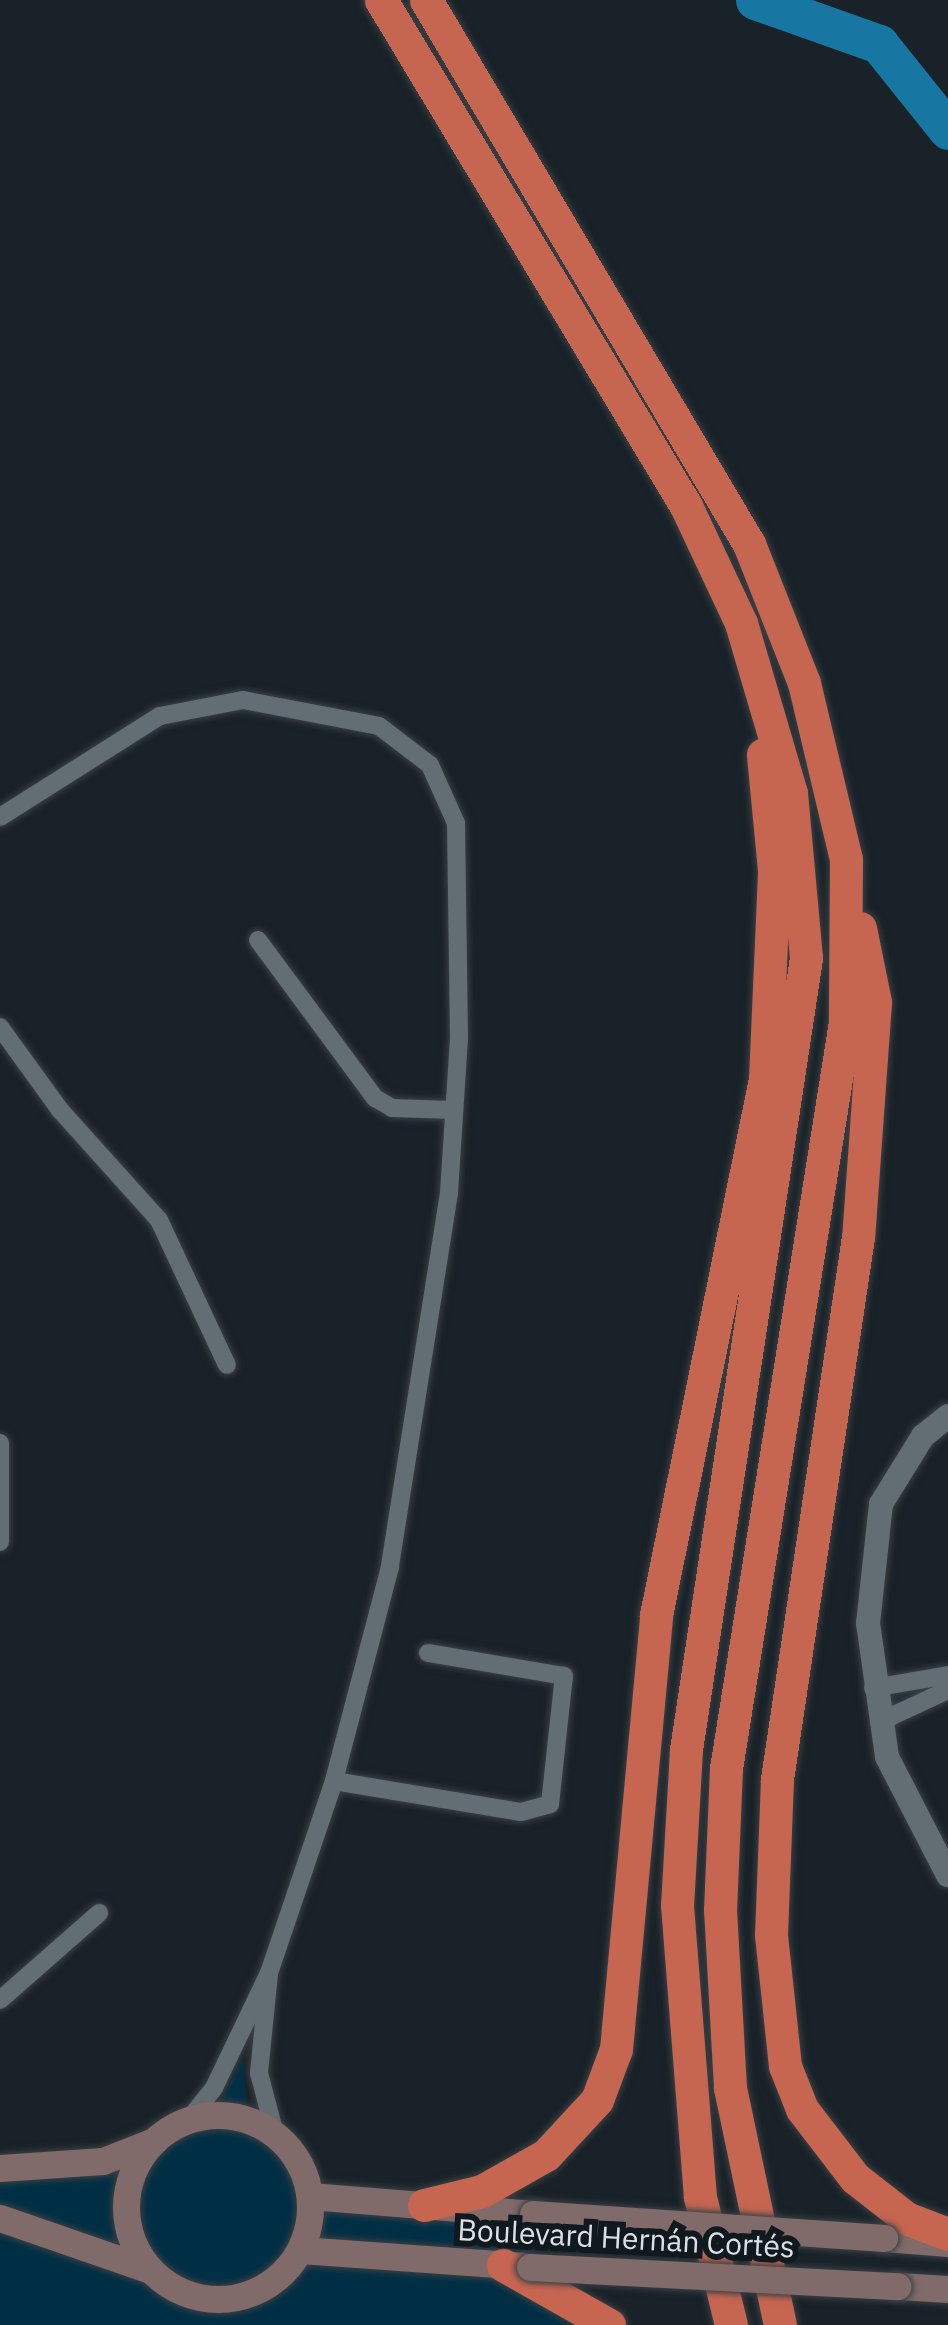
<!DOCTYPE html>
<html>
<head>
<meta charset="utf-8">
<style>
  body { margin:0 }
  #map { position:relative; width:948px; height:2325px; overflow:hidden; background:#192228; font-family:"IBM Plex Sans",sans-serif }
  div>[style] { position:absolute }
  [style*='--x'] { left:calc(var(--x)*1px); top:calc(var(--y)*1px); width:calc(var(--w)*1px); rotate:calc(var(--a)*1deg) }
  .green>* { inset:0; background:#002f45 }
  .river>* { height:39px; margin:-19.5px; padding:0 19.5px; transform-origin:19.5px; border-radius:19.5px; background:#1876a2 }
  .roads { filter:drop-shadow(0 0 3px #393f43) drop-shadow(0 0 3px #393f43) }
  .minor>* { height:18px; margin:-9px; padding:0 9px; transform-origin:9px; border-radius:9px; background:#636d74 }
  .tertiary>* { height:24px; margin:-12px; padding:0 12px; transform-origin:12px; border-radius:12px; background:#636d74 }
  .secondary>* { height:27px; margin:-13.5px; padding:0 13.5px; transform-origin:13.5px; border-radius:13.5px; background:#816b6a }
  .secondary>.ring { margin:-13.5px; padding:0; box-sizing:content-box; background:none; border:27px solid #816b6a; border-radius:50% }
  .motorway>* { height:33px; margin:-16.5px; padding:0 16.5px; transform-origin:16.5px; border-radius:16.5px; background:#c66651 }
  .bridges { filter:drop-shadow(0 0 3px #393f43) drop-shadow(0 0 3px #393f43) }
  .secondary-bridge>* { height:27px; margin:-13.5px; padding:0 13.5px; transform-origin:13.5px; border-radius:13.5px; background:#816b6a }
  span { translate:-50% -50%; white-space:nowrap; text-align:center; line-height:1.15; -webkit-text-stroke:12px #10191e; paint-order:stroke }
  .street-label { font-size:30px; color:#dce1e5 }
</style>
</head>
<body>
<div id="map">
  <div class="green">
    <i style="clip-path:polygon(243px 2059px,249px 2131px,287px 2164px,300px 2199px,296px 2235px,268px 2277px,244px 2289px,192px 2290px,154px 2267px,135px 2232px,133px 2203px,158px 2149px,208px 2125px)"></i>
    <i style="clip-path:polygon(146px 2147px,122px 2202px,134px 2256px,0 2214px,0 2178px)"></i>
    <i style="clip-path:polygon(309px 2200px,528px 2221px,526px 2255px,301px 2251px)"></i>
    <i style="clip-path:polygon(0 2219px,188px 2300px,248px 2299px,274px 2285px,299px 2253px,503px 2267px,606px 2325px,0 2325px)"></i>
  </div>
  <div class="river">
    <i style="--x:755;--y:0;--w:132;--a:19.5"></i>
    <i style="--x:879;--y:44;--w:110;--a:51.3"></i>
  </div>
  <div class="roads">
    <div class="minor">
      <i style="--x:0;--y:817;--w:189;--a:-32.3"></i>
      <i style="--x:160;--y:716;--w:85;--a:-10.9"></i>
      <i style="--x:243;--y:700;--w:138;--a:10.8"></i>
      <i style="--x:379;--y:726;--w:64;--a:37.4"></i>
      <i style="--x:430;--y:765;--w:64;--a:65.9"></i>
      <i style="--x:456;--y:823;--w:215;--a:89.2"></i>
      <i style="--x:459;--y:1038;--w:155;--a:93.7"></i>
      <i style="--x:449;--y:1193;--w:379;--a:99"></i>
      <i style="--x:390;--y:1567;--w:221;--a:104.7"></i>
      <i style="--x:334;--y:1781;--w:203;--a:108.7"></i>
      <i style="--x:269;--y:1973;--w:127;--a:115.6"></i>
      <i style="--x:214;--y:2088;--w:40;--a:129"></i>
      <i style="--x:258;--y:940;--w:197;--a:53.5"></i>
      <i style="--x:375;--y:1098;--w:20;--a:30"></i>
      <i style="--x:392;--y:1108;--w:61;--a:1.9"></i>
      <i style="--x:0;--y:1027;--w:102;--a:54.1"></i>
      <i style="--x:60;--y:1110;--w:148;--a:48"></i>
      <i style="--x:159;--y:1220;--w:160;--a:64.9"></i>
      <i style="--x:0;--y:1443;--w:99;--a:90"></i>
      <i style="--x:873;--y:1688;--w:76;--a:-9.8"></i>
      <i style="--x:879;--y:1722;--w:76;--a:-24.9"></i>
      <i style="--x:334;--y:1781;--w:190;--a:9.4"></i>
      <i style="--x:521;--y:1812;--w:30;--a:-15"></i>
      <i style="--x:550;--y:1804;--w:129;--a:-83.8"></i>
      <i style="--x:564;--y:1676;--w:138;--a:-170.4"></i>
      <i style="--x:269;--y:1974;--w:100;--a:95.8"></i>
      <i style="--x:259;--y:2073;--w:63;--a:75.3"></i>
      <i style="--x:0;--y:2000;--w:132;--a:-41.3"></i>
    </div>
    <div class="tertiary">
      <i style="--x:948;--y:1416;--w:32;--a:141"></i>
      <i style="--x:923;--y:1436;--w:80;--a:121.7"></i>
      <i style="--x:881;--y:1504;--w:120;--a:96.2"></i>
      <i style="--x:868;--y:1623;--w:135;--a:81.9"></i>
      <i style="--x:887;--y:1757;--w:133;--a:62.7"></i>
    </div>
    <div class="secondary">
      <i class="ring" style="left:126px;top:2115px;width:157px;height:157px"></i>
      <i style="--x:0;--y:2168;--w:103;--a:-3.9"></i>
      <i style="--x:103;--y:2161;--w:55;--a:-21.4"></i>
      <i style="--x:310;--y:2196;--w:224;--a:4.6"></i>
      <i style="--x:0;--y:2218;--w:159;--a:19.1"></i>
      <i style="--x:884;--y:2238;--w:64;--a:4.5"></i>
      <i style="--x:301;--y:2250;--w:224;--a:4.1"></i>
      <i style="--x:898;--y:2286;--w:50;--a:3.4"></i>
    </div>
    <div class="motorway">
      <i style="--x:381;--y:0;--w:591;--a:58.92"></i>
      <i style="--x:686;--y:506;--w:129;--a:64.8"></i>
      <i style="--x:741;--y:623;--w:177;--a:73.6"></i>
      <i style="--x:791;--y:793;--w:166;--a:84.8"></i>
      <i style="--x:806;--y:958;--w:801;--a:98.62"></i>
      <i style="--x:686;--y:1750;--w:155;--a:93.3"></i>
      <i style="--x:677;--y:1905;--w:293;--a:85.5"></i>
      <i style="--x:700;--y:2197;--w:132;--a:76.4"></i>
      <i style="--x:426;--y:0;--w:633;--a:59.3"></i>
      <i style="--x:749;--y:544;--w:149;--a:68.4"></i>
      <i style="--x:804;--y:683;--w:181;--a:76.6"></i>
      <i style="--x:846;--y:859;--w:163;--a:90.4"></i>
      <i style="--x:845;--y:1022;--w:755;--a:99.06"></i>
      <i style="--x:726;--y:1768;--w:141;--a:92.4"></i>
      <i style="--x:720;--y:1909;--w:179;--a:86.8"></i>
      <i style="--x:730;--y:2088;--w:242;--a:78.1"></i>
      <i style="--x:860;--y:928;--w:76;--a:78.5"></i>
      <i style="--x:875;--y:1002;--w:236;--a:94.1"></i>
      <i style="--x:858;--y:1237;--w:548;--a:98.5"></i>
      <i style="--x:777;--y:1779;--w:156;--a:92.2"></i>
      <i style="--x:771;--y:1935;--w:132;--a:83.9"></i>
      <i style="--x:785;--y:2066;--w:46;--a:68.4"></i>
      <i style="--x:802;--y:2109;--w:87;--a:52.5"></i>
      <i style="--x:855;--y:2178;--w:65;--a:38.1"></i>
      <i style="--x:906;--y:2218;--w:45;--a:20.9"></i>
      <i style="--x:424;--y:2205;--w:60;--a:-13.6"></i>
      <i style="--x:482;--y:2191;--w:73;--a:-29.4"></i>
      <i style="--x:546;--y:2155;--w:75;--a:-47.2"></i>
      <i style="--x:597;--y:2100;--w:54;--a:-69.6"></i>
      <i style="--x:616;--y:2049;--w:436;--a:-84.7"></i>
      <i style="--x:656;--y:1615;--w:547;--a:-78.51"></i>
      <i style="--x:765;--y:1079;--w:209;--a:-87.5"></i>
      <i style="--x:774;--y:870;--w:116;--a:-95.5"></i>
      <i style="--x:503;--y:2265;--w:122;--a:29.5"></i>
    </div>
  </div>
  <div class="bridges">
    <div class="secondary-bridge">
      <i style="--x:533;--y:2214;--w:352;--a:3.9"></i>
      <i style="--x:530;--y:2267;--w:368;--a:3"></i>
    </div>
  </div>
  <div class="street-label">
    <span style="left:626px;top:2238px;rotate:3deg">Boulevard Hernán Cortés</span>
  </div>
</div>
</body>
</html>
